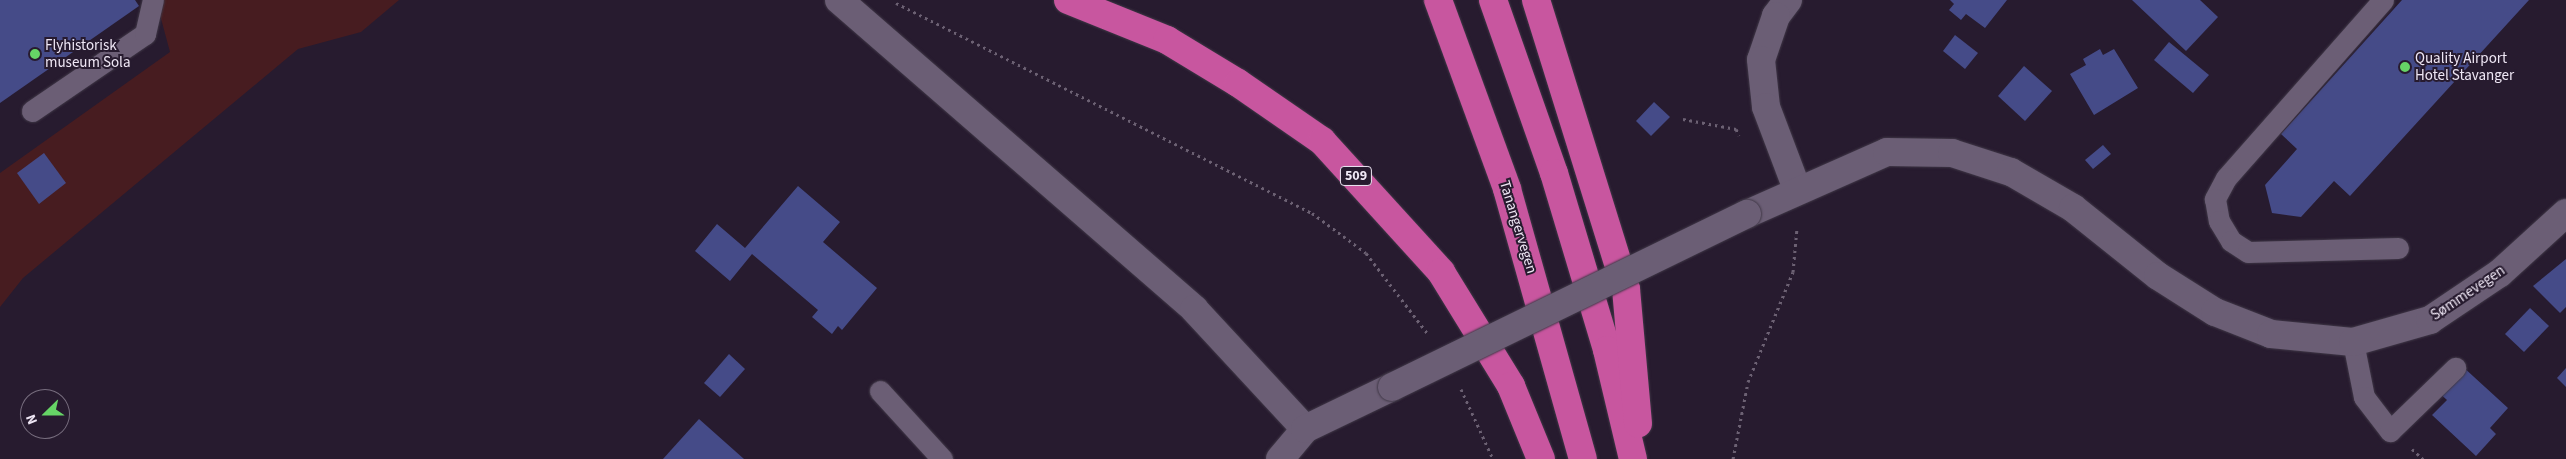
<!DOCTYPE html>
<html>
<head>
<meta charset="utf-8">
<style>
  body { margin:0 }
  #map { position:relative; width:2566px; height:459px; overflow:hidden; background:#271b2f; font-family:"Source Sans 3",sans-serif }
  div>[style] { position:absolute }
  [style*='--x'] { left:calc(var(--x)*1px); top:calc(var(--y)*1px); width:calc(var(--w)*1px); rotate:calc(var(--a)*1deg) }
  .green>* { inset:0; background:#471c20 }
  .building>* { inset:0; background:#454b88 }
  .path>* { height:3px; margin-top:-1.5px; transform-origin:0; background:repeating-linear-gradient(90deg,#6c6173 0 2.5px,transparent 0 6.5px) }
  .roads { filter:drop-shadow(0 0 1px #403847) drop-shadow(0 0 1px #403847) }
  .lane>* { height:21px; margin:-10.5px; padding:0 10.5px; transform-origin:10.5px; border-radius:10.5px; background:#6b5e75 }
  .street>* { height:28px; margin:-14px; padding:0 14px; transform-origin:14px; border-radius:14px; background:#6b5e75 }
  .highway>* { height:28px; margin:-14px; padding:0 14px; transform-origin:14px; border-radius:14px; background:#c8569f }
  .bridges { filter:drop-shadow(0 0 1px #403847) drop-shadow(0 0 1px #403847) }
  .street-bridge>* { height:28px; margin:-14px; padding:0 14px; transform-origin:14px; border-radius:14px; background:#6b5e75 }
  .dots>* { width:14px; height:14px; translate:-50% -50%; box-sizing:border-box; border:2px solid #271b2f; border-radius:50% }
  span { translate:-50% -50%; white-space:nowrap; text-align:center; line-height:1.15; -webkit-text-stroke:4px #271b2f; paint-order:stroke }
  .shield-label span { padding:1px 4px; background:#271b2f; border:1px solid; border-radius:4px; -webkit-text-stroke-width:0 }
  .shield-label { font-size:14px; color:#efe7f5; font-weight:700 }
  .poi-label { font-size:15px; color:#efe7f5 }
  .left { translate:0 -50%; text-align:left }
  .street-label { font-size:15px; color:#efe7f5 }
  .north { position:absolute; left:20px; top:389px; width:50px; height:50px; box-sizing:border-box; background:#271b2f; border:1px solid #776d7e; border-radius:50%; rotate:248deg; font-size:14px; font-weight:700; line-height:20px; text-align:center; color:#efe7f5 }
  .north::after { content:''; display:block; margin:auto; width:18px; height:22px; background:#66d466; clip-path:polygon(50% 0,100% 100%,50% 72%,0 100%) }
</style>
</head>
<body>
<div id="map">
  <div class="green">
    <i style="clip-path:polygon(156px 0,399px 0,361px 32px,298px 49px,23px 278px,0 307px,0 173px,170px 52px)"></i>
  </div>
  <div class="building">
    <i style="clip-path:polygon(0 0,135px 0,139px 6px,0 103px)"></i>
    <i style="clip-path:polygon(1950px 0,2007px 0,1985px 28px,1966px 14px,1961px 20px,1949px 10px,1954px 4px)"></i>
    <i style="clip-path:polygon(2132px 0,2200px 0,2218px 17px,2186px 51px)"></i>
    <i style="clip-path:polygon(2402px 0,2529px 0,2350px 196px,2334px 181px,2301px 217px,2272px 213px,2265px 185px,2297px 149px,2281px 134px)"></i>
    <i style="clip-path:polygon(1955px 35px,1978px 53px,1965px 69px,1943px 51px)"></i>
    <i style="clip-path:polygon(2169px 42px,2209px 75px,2193px 93px,2154px 60px)"></i>
    <i style="clip-path:polygon(2100px 49px,2103px 55px,2114px 49px,2138px 88px,2094px 115px,2070px 74px,2086px 65px,2083px 59px)"></i>
    <i style="clip-path:polygon(2024px 66px,2052px 91px,2025px 121px,1998px 96px)"></i>
    <i style="clip-path:polygon(1654px 102px,1670px 117px,1651px 136px,1636px 121px)"></i>
    <i style="clip-path:polygon(2103px 145px,2111px 154px,2093px 169px,2085px 160px)"></i>
    <i style="clip-path:polygon(44px 153px,66px 183px,39px 204px,17px 173px)"></i>
    <i style="clip-path:polygon(798px 186px,840px 222px,823px 242px,877px 288px,842px 330px,838px 326px,832px 334px,812px 317px,818px 310px,752px 254px,730px 281px,695px 251px,717px 224px,745px 248px)"></i>
    <i style="clip-path:polygon(2566px 259px,2566px 307px,2560px 313px,2533px 286px)"></i>
    <i style="clip-path:polygon(2530px 308px,2549px 326px,2524px 352px,2505px 334px)"></i>
    <i style="clip-path:polygon(729px 354px,745px 369px,720px 397px,704px 383px)"></i>
    <i style="clip-path:polygon(2462px 366px,2508px 408px,2490px 428px,2496px 434px,2476px 456px,2432px 415px,2447px 400px,2438px 392px)"></i>
    <i style="clip-path:polygon(2566px 368px,2566px 387px,2557px 378px)"></i>
    <i style="clip-path:polygon(699px 419px,744px 459px,663px 459px)"></i>
  </div>
  <div class="path">
    <i style="--x:896;--y:3;--w:466;--a:26.8"></i>
    <i style="--x:1312;--y:213;--w:67;--a:36.5"></i>
    <i style="--x:1366;--y:253;--w:102;--a:52.6"></i>
    <i style="--x:1683;--y:119;--w:54;--a:10.7"></i>
    <i style="--x:1736;--y:129;--w:7;--a:63"></i>
    <i style="--x:1461;--y:389;--w:77;--a:65.4"></i>
    <i style="--x:2412;--y:449;--w:15;--a:42"></i>
    <i style="--x:1733;--y:459;--w:78;--a:-79"></i>
    <i style="--x:1748;--y:382;--w:119;--a:-67.8"></i>
    <i style="--x:1793;--y:272;--w:44;--a:-84.8"></i>
  </div>
  <div class="roads">
    <div class="lane">
      <i style="--x:2383;--y:0;--w:237;--a:131.4"></i>
      <i style="--x:2226;--y:178;--w:24;--a:118"></i>
      <i style="--x:2215;--y:199;--w:22;--a:80"></i>
      <i style="--x:2219;--y:221;--w:23;--a:59"></i>
      <i style="--x:2231;--y:241;--w:20;--a:33"></i>
      <i style="--x:2248;--y:252;--w:150;--a:-1.5"></i>
      <i style="--x:32;--y:111;--w:137;--a:-34.3"></i>
      <i style="--x:145;--y:34;--w:35;--a:-77"></i>
      <i style="--x:2353;--y:342;--w:56;--a:78.7"></i>
      <i style="--x:2364;--y:397;--w:43;--a:52.6"></i>
      <i style="--x:2390;--y:431;--w:91;--a:-44.1"></i>
      <i style="--x:880;--y:391;--w:92;--a:47.6"></i>
    </div>
    <div class="street">
      <i style="--x:839;--y:0;--w:471;--a:41"></i>
      <i style="--x:1194;--y:309;--w:163;--a:47.2"></i>
      <i style="--x:1788;--y:0;--w:20;--a:127"></i>
      <i style="--x:1776;--y:16;--w:46;--a:108.8"></i>
      <i style="--x:1761;--y:60;--w:47;--a:83.9"></i>
      <i style="--x:1766;--y:107;--w:88;--a:69.3"></i>
      <i style="--x:1747;--y:214;--w:153;--a:-23.9"></i>
      <i style="--x:1887;--y:152;--w:65;--a:0.9"></i>
      <i style="--x:1952;--y:153;--w:62;--a:17.9"></i>
      <i style="--x:2011;--y:172;--w:72;--a:30.1"></i>
      <i style="--x:2073;--y:208;--w:109;--a:38.7"></i>
      <i style="--x:2158;--y:276;--w:67;--a:32.3"></i>
      <i style="--x:2215;--y:312;--w:60;--a:21.4"></i>
      <i style="--x:2271;--y:334;--w:82;--a:5.6"></i>
      <i style="--x:2353;--y:342;--w:80;--a:-15.9"></i>
      <i style="--x:2430;--y:320;--w:84;--a:-33.9"></i>
      <i style="--x:2500;--y:273;--w:89;--a:-42.3"></i>
      <i style="--x:1280;--y:459;--w:39;--a:-50"></i>
      <i style="--x:1305;--y:429;--w:97;--a:-25.8"></i>
    </div>
    <div class="highway">
      <i style="--x:1068;--y:0;--w:107;--a:22"></i>
      <i style="--x:1167;--y:40;--w:83;--a:31.2"></i>
      <i style="--x:1238;--y:83;--w:102;--a:34.6"></i>
      <i style="--x:1322;--y:141;--w:177;--a:47.7"></i>
      <i style="--x:1441;--y:272;--w:134;--a:58.4"></i>
      <i style="--x:1511;--y:386;--w:79;--a:67.7"></i>
      <i style="--x:1438;--y:0;--w:201;--a:69.9"></i>
      <i style="--x:1507;--y:189;--w:280;--a:74.3"></i>
      <i style="--x:1493;--y:0;--w:183;--a:70.6"></i>
      <i style="--x:1554;--y:173;--w:185;--a:73.3"></i>
      <i style="--x:1607;--y:350;--w:112;--a:76.6"></i>
      <i style="--x:1536;--y:0;--w:303;--a:72.7"></i>
      <i style="--x:1626;--y:289;--w:135;--a:84.9"></i>
    </div>
  </div>
  <div class="bridges">
    <div class="street-bridge">
      <i style="--x:1392;--y:387;--w:395;--a:-26"></i>
    </div>
  </div>
  <div class="dots">
    <i style="left:35px;top:54px;background:#66d466"></i>
    <i style="left:2405px;top:67px;background:#66d466"></i>
  </div>
  <div class="shield-label">
    <span style="left:1356px;top:176px">509</span>
  </div>
  <div class="poi-label">
    <span class="left" style="left:45px;top:54px">Flyhistorisk<br>museum Sola</span>
    <span class="left" style="left:2415px;top:67px">Quality Airport<br>Hotel Stavanger</span>
  </div>
  <div class="street-label">
    <span style="left:1518px;top:227px;rotate:73deg">Tanangervegen</span>
    <span style="left:2468px;top:293px;rotate:-34deg">Sømmevegen</span>
  </div>
  <div class="north">N</div>
</div>
</body>
</html>
